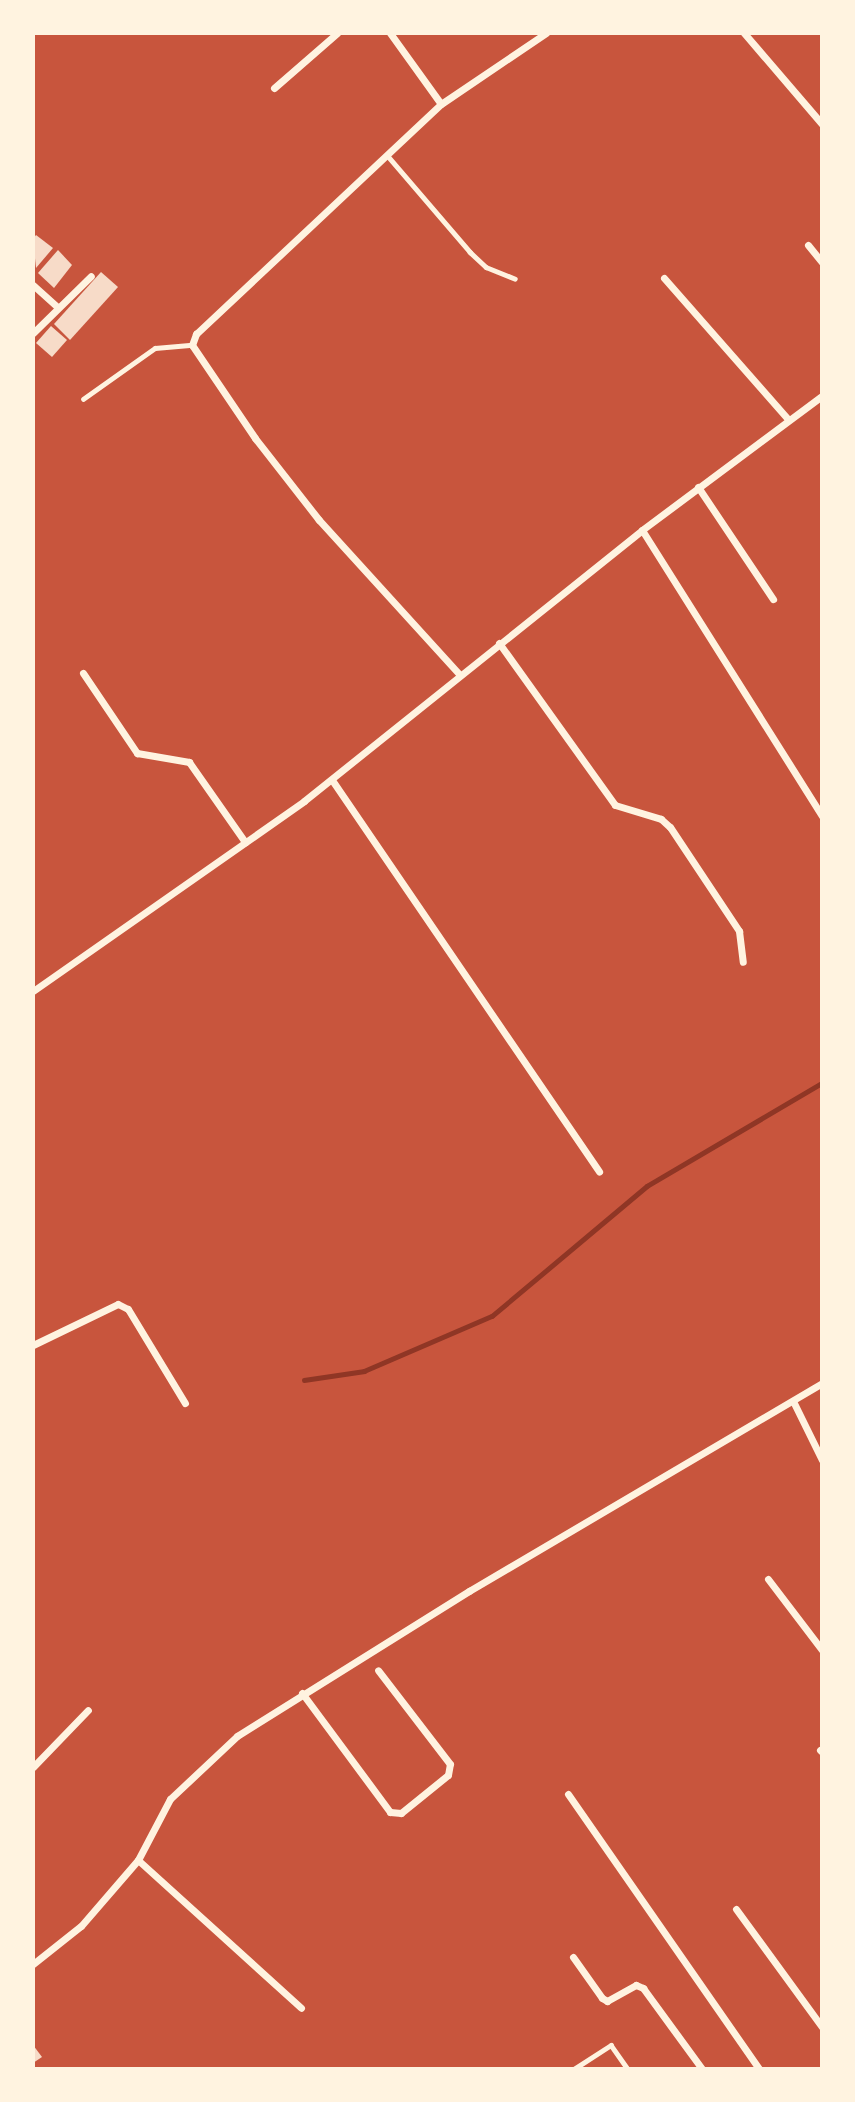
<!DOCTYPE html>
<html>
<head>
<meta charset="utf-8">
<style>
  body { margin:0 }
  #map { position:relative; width:855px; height:2102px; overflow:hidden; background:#c8553d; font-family:"IBM Plex Sans",sans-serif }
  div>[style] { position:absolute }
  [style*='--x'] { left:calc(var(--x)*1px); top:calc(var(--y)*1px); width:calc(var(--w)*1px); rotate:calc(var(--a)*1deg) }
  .stream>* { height:4.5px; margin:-2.25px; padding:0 2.25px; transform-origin:2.25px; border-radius:2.25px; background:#8f3625 }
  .building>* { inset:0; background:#f7dbc8 }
  .service>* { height:4.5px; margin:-2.25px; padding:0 2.25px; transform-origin:2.25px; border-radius:2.25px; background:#fff3e0 }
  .minor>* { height:7px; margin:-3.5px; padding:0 3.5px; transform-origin:3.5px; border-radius:3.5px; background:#fff3e0 }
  span { translate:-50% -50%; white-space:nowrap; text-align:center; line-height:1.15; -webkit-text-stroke:6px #fff3e0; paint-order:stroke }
  .frame { position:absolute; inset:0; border:35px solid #fff3e0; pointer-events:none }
</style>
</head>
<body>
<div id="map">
  <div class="stream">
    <i style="--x:304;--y:1380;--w:61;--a:-8.5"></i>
    <i style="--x:364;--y:1371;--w:139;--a:-23.3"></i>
    <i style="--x:492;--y:1316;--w:202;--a:-40"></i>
    <i style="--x:647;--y:1186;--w:203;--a:-30.5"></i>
  </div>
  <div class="building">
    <i style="clip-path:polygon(36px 235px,53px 248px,36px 268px,33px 239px)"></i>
    <i style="clip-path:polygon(58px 250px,72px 265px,54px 288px,38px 273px)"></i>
    <i style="clip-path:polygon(101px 272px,118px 287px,70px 340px,54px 324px)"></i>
    <i style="clip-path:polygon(51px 326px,67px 340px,52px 357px,36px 343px)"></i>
    <i style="clip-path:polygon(33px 2045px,42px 2057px,33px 2063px)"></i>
  </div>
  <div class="service">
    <i style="--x:387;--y:155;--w:128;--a:49.4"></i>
    <i style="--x:470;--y:252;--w:22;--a:43"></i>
    <i style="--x:486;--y:267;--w:31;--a:22"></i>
    <i style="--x:83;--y:399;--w:88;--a:-35.3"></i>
    <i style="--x:155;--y:348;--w:37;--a:-5"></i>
    <i style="--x:574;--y:2069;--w:44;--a:-33"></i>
    <i style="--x:611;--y:2045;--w:29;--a:55"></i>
  </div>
  <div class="minor">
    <i style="--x:390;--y:33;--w:87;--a:54.3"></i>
    <i style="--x:744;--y:33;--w:120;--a:49.4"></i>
    <i style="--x:274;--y:88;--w:84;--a:-41.1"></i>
    <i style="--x:808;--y:245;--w:22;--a:51"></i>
    <i style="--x:664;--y:278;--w:188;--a:48.7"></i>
    <i style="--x:33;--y:285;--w:31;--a:42"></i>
    <i style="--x:33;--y:333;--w:81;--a:-44.5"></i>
    <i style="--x:698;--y:487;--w:135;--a:56.2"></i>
    <i style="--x:642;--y:530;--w:338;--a:57.8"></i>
    <i style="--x:499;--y:643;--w:199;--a:54.4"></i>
    <i style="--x:615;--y:805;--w:48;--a:16.9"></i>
    <i style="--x:661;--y:819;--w:12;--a:42"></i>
    <i style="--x:670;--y:827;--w:125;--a:56.4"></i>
    <i style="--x:739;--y:931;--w:31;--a:83"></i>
    <i style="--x:83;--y:673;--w:97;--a:56"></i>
    <i style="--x:137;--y:753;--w:53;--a:9.8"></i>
    <i style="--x:189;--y:762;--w:98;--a:55"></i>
    <i style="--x:460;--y:675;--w:210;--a:-132.3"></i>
    <i style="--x:319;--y:520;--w:104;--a:-128"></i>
    <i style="--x:255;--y:438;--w:112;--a:-124.1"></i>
    <i style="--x:192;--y:345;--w:12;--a:-70"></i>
    <i style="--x:196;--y:334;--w:336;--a:-43.2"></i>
    <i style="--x:441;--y:104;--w:127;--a:-34.1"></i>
    <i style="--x:332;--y:780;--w:474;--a:55.7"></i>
    <i style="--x:33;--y:991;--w:331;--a:-35"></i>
    <i style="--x:304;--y:801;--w:433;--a:-38.7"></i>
    <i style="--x:642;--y:530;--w:224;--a:-36.7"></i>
    <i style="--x:33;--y:1345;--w:94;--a:-25.8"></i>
    <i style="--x:118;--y:1304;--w:11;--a:27"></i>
    <i style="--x:128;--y:1309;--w:110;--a:58.8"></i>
    <i style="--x:793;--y:1401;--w:66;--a:63.8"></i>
    <i style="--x:768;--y:1579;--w:89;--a:52.7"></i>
    <i style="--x:302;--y:1693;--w:148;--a:53.5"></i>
    <i style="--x:390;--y:1812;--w:11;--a:5"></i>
    <i style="--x:401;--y:1813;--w:60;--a:-39"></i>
    <i style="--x:448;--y:1775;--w:11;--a:-80"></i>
    <i style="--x:450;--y:1764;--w:118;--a:-127.5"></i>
    <i style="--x:820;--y:1750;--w:3;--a:45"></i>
    <i style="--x:33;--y:1767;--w:79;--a:-46"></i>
    <i style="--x:568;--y:1794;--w:335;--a:55.2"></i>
    <i style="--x:138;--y:1860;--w:220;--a:42.2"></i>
    <i style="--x:736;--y:1909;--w:146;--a:53.9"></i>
    <i style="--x:573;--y:1957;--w:50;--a:54.7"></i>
    <i style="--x:602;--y:1998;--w:6;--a:31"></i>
    <i style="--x:607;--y:2001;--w:33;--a:-29"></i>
    <i style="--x:636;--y:1985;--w:8;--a:23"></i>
    <i style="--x:643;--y:1988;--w:100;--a:53.9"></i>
    <i style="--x:33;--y:1964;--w:61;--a:-38.4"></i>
    <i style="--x:81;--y:1926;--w:87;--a:-49.2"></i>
    <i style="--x:138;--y:1860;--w:69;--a:-62.3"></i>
    <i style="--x:170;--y:1799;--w:92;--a:-43.2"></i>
    <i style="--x:237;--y:1736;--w:274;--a:-32"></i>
    <i style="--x:469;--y:1591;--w:410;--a:-30.5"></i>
  </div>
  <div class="frame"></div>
</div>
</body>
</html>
